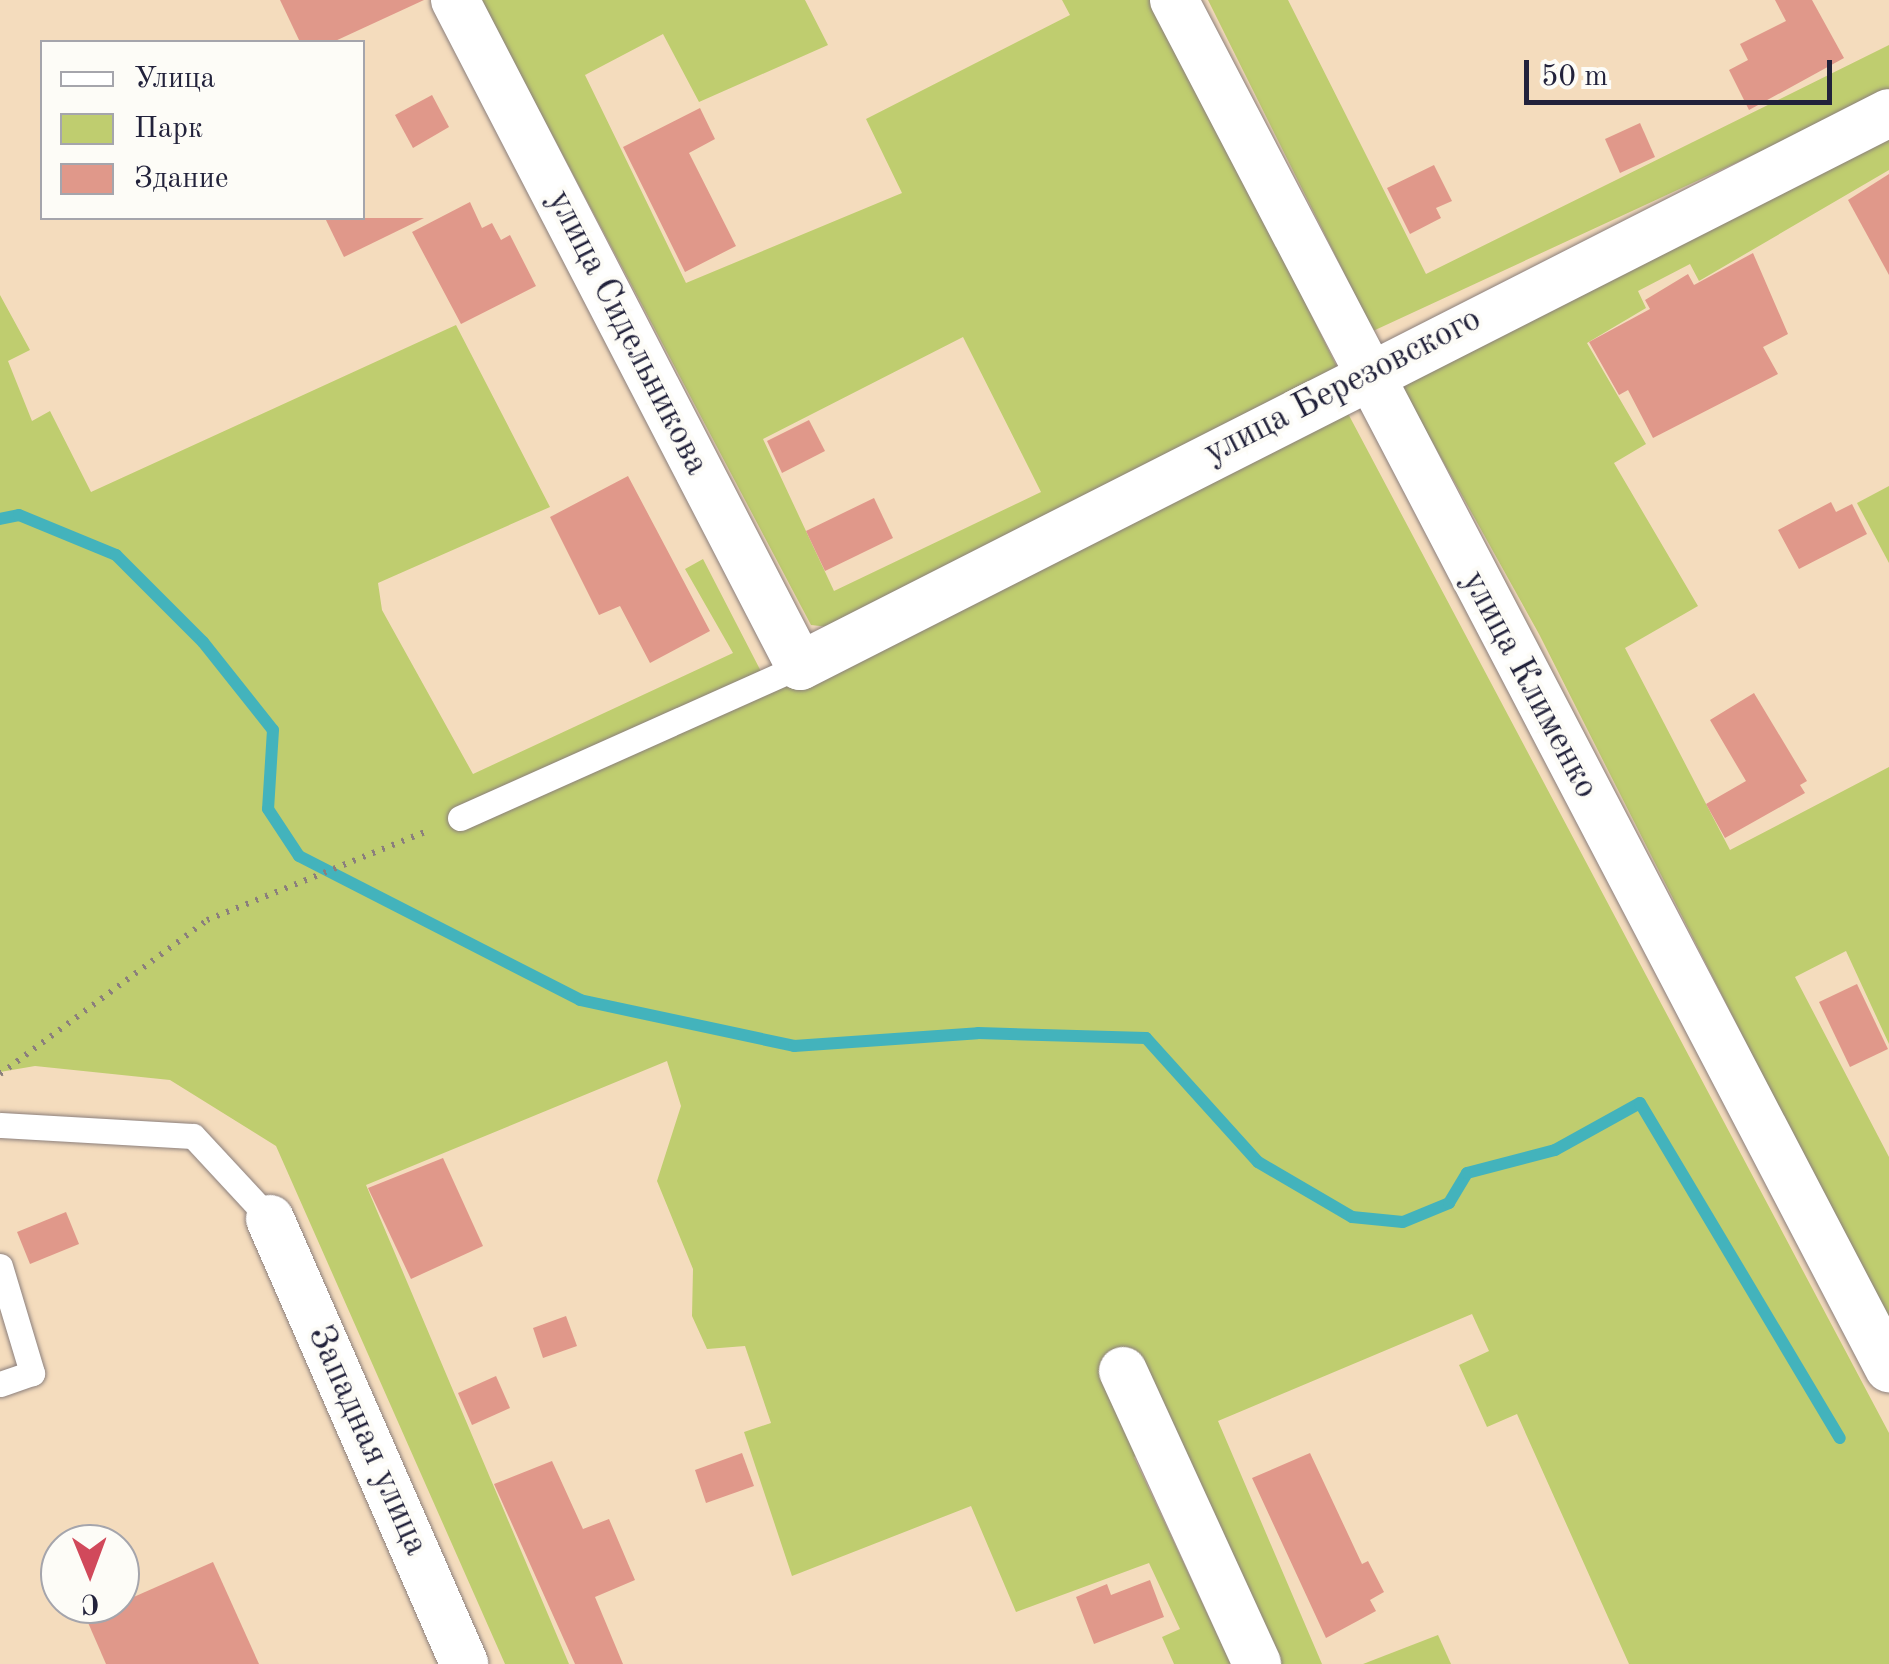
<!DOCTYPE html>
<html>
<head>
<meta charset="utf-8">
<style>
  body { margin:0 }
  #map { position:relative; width:1889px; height:1664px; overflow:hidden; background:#f4dcbd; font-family:"Old Standard TT",serif }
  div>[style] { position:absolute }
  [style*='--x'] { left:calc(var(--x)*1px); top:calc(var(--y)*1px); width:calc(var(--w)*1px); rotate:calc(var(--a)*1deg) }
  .green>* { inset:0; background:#bfcd6f }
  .stream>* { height:12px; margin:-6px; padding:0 6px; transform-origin:6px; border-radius:6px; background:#43b3bc }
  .building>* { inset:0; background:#e0988a }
  .path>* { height:6px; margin-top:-3px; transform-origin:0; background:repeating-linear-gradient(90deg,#8b7f7c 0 2.5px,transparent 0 10.5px) }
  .roads { filter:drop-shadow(0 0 2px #8b7f7c) drop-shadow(0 0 2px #8b7f7c) }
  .service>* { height:25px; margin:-12.5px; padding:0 12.5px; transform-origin:12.5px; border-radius:12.5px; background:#fff }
  .minor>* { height:48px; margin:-24px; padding:0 24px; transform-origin:24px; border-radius:24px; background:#fff }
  span { translate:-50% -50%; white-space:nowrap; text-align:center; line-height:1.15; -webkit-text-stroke:8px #fdfcf7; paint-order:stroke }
  .street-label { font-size:35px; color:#22223b }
  .legend { position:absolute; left:40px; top:40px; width:325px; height:180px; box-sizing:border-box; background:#fdfcf7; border:2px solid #a5a5ac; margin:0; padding:12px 18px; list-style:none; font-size:30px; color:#22223b }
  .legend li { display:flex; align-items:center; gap:20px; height:50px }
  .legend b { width:50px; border:2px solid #a5a5ac }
  .north { position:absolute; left:40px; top:1524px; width:100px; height:100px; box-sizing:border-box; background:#fdfcf7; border:2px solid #a5a5ac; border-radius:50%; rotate:179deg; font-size:28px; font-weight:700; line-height:40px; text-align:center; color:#22223b }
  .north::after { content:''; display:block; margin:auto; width:35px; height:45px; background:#d1495b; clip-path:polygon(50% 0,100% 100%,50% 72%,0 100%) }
  .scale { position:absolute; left:1524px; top:60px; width:308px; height:45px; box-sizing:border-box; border:5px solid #22223b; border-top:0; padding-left:12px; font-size:30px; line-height:35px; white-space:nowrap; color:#22223b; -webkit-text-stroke:8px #fdfcf7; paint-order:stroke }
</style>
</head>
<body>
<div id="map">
  <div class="green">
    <i style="clip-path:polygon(evenodd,481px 0,805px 0,828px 45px,699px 102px,663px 34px,585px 75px,686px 283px,902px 193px,866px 119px,1070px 15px,1062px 0,1156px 0,1337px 367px,837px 628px,811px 625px,481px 0,963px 337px,1041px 492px,834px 591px,763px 439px,963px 337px)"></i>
    <i style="clip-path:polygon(1208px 0,1288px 0,1426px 274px,1889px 45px,1889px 92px,1373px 331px)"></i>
    <i style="clip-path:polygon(1889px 132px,1889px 170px,1699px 281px,1690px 264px,1638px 291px,1646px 308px,1587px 343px,1646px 444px,1614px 463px,1698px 606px,1625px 648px,1730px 850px,1889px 767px,1889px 1044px,1846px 951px,1795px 977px,1889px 1157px,1889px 1325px,1539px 634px,1399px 382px)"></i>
    <i style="clip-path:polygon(0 295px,30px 350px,8px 361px,32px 421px,50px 411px,91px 492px,456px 325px,550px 507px,378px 583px,382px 610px,473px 774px,733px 653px,685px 569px,703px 559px,769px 687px,1344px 406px,1889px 1433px,1889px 1664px,1629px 1664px,1517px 1414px,1487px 1427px,1459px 1365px,1489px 1351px,1472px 1314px,1218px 1421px,1322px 1664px,1279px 1664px,1177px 1438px,1134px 1457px,1231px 1664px,1174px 1664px,1162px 1637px,1180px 1629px,1149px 1563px,1016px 1612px,971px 1506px,792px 1576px,744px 1432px,771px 1423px,745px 1346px,707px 1349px,692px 1316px,693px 1269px,657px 1181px,681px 1106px,667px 1061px,366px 1185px,569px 1664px,505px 1664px,276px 1146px,170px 1080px,35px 1066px,0 1072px)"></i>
    <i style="clip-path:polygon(1889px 486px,1889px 563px,1857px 503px)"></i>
    <i style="clip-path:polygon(1438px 1635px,1451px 1664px,1363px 1664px)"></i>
  </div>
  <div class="stream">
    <i style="--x:0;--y:519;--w:19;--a:-12"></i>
    <i style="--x:19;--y:515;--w:105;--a:22.4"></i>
    <i style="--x:116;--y:555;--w:123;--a:45"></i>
    <i style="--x:203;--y:642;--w:112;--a:51.5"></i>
    <i style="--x:273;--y:730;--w:79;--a:93.6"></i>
    <i style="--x:268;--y:809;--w:56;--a:56.6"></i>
    <i style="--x:299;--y:856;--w:316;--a:27.1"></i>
    <i style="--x:580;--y:1000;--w:219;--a:12.1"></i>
    <i style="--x:794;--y:1046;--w:184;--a:-4"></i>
    <i style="--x:978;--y:1033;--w:168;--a:1.7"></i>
    <i style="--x:1146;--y:1038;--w:167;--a:47.9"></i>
    <i style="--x:1258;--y:1162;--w:109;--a:30.3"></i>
    <i style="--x:1352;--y:1217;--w:51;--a:5.6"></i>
    <i style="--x:1403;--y:1222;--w:50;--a:-22.4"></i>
    <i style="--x:1449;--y:1203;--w:35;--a:-59"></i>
    <i style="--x:1467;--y:1173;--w:91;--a:-14.6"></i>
    <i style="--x:1555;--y:1150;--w:97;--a:-28.9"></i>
    <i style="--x:1640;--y:1103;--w:390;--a:59.2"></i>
  </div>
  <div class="building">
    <i style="clip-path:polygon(280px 0,424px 0,333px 42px,300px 42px)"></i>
    <i style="clip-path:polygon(1775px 0,1812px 0,1844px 58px,1749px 110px,1729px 70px,1748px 60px,1740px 44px,1786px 21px)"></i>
    <i style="clip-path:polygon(432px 95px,449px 127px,413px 148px,395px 115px)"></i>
    <i style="clip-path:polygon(700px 108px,715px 139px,689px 153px,736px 246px,685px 272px,623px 147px)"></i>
    <i style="clip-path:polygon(1640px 123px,1655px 157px,1620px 173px,1605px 139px)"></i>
    <i style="clip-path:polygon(1434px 165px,1452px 201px,1436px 208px,1441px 218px,1410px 234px,1387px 188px)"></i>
    <i style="clip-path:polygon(1889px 174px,1889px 275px,1848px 200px)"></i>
    <i style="clip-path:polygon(470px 202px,482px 228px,492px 223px,501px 240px,510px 235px,536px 286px,461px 324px,412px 232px)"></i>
    <i style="clip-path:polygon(325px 218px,424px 218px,344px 257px)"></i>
    <i style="clip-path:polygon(1753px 253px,1788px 334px,1763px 347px,1778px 374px,1653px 438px,1628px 390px,1619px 395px,1589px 342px,1650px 309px,1645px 300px,1688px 274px,1694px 285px)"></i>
    <i style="clip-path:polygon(809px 420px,825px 451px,782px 473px,767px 441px)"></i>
    <i style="clip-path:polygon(628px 476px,710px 631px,650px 663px,620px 606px,599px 615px,550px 517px)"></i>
    <i style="clip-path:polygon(874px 498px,893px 538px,825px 571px,806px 531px)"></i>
    <i style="clip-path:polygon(1831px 502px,1836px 512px,1852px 504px,1867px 534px,1799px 569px,1778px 530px)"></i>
    <i style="clip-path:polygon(1754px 693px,1807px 781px,1800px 785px,1805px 793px,1725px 838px,1706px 804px,1746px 781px,1710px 720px)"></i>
    <i style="clip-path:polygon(1857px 984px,1888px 1049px,1850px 1067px,1819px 1002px)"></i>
    <i style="clip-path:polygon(443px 1158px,483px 1246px,411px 1279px,368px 1188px)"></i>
    <i style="clip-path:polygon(66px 1212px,79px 1244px,30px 1264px,17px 1232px)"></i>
    <i style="clip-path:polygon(566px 1316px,577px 1346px,543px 1358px,533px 1328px)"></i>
    <i style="clip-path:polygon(496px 1376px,510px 1408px,472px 1425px,458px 1393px)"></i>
    <i style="clip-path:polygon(742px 1453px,754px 1486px,706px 1503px,695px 1470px)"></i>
    <i style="clip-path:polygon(1310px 1453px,1362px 1564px,1368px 1561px,1384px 1592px,1370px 1600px,1376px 1611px,1326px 1638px,1252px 1478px)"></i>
    <i style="clip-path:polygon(552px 1461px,583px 1529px,609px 1519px,635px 1580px,595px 1597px,623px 1664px,575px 1664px,494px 1484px)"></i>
    <i style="clip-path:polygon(213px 1562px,259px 1664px,106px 1664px,86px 1618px)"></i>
    <i style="clip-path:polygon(1150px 1580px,1164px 1617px,1094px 1644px,1076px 1597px,1107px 1584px,1111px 1595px)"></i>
  </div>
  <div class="path">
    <i style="--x:0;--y:1074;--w:258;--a:-36.6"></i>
    <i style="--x:207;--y:920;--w:240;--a:-22"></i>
  </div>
  <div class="roads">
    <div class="service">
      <i style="--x:460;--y:818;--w:372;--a:-24.1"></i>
      <i style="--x:0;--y:1125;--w:193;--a:3.3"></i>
      <i style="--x:193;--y:1136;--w:113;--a:47.1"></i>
      <i style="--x:0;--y:1266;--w:112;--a:73.3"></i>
      <i style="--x:32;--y:1373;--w:34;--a:161"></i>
    </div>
    <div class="minor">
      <i style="--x:455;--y:0;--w:750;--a:62.62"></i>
      <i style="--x:800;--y:666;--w:1221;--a:-26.92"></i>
      <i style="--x:1174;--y:0;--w:1544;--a:62.41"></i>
      <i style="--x:270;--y:1219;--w:485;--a:66.4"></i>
      <i style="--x:1123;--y:1371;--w:322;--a:65.4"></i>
    </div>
  </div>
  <div class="street-label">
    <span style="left:627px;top:333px;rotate:63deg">улица Сидельникова</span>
    <span style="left:1343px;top:387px;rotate:-27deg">улица Березовского</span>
    <span style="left:1529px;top:685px;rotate:62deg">улица Клименко</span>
    <span style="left:367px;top:1441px;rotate:66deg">Западная улица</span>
  </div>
  <ul class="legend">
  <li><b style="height:12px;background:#fff"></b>Улица</li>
  <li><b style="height:28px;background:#bfcd6f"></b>Парк</li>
  <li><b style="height:28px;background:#e0988a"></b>Здание</li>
  </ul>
  <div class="north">С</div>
  <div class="scale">50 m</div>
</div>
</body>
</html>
